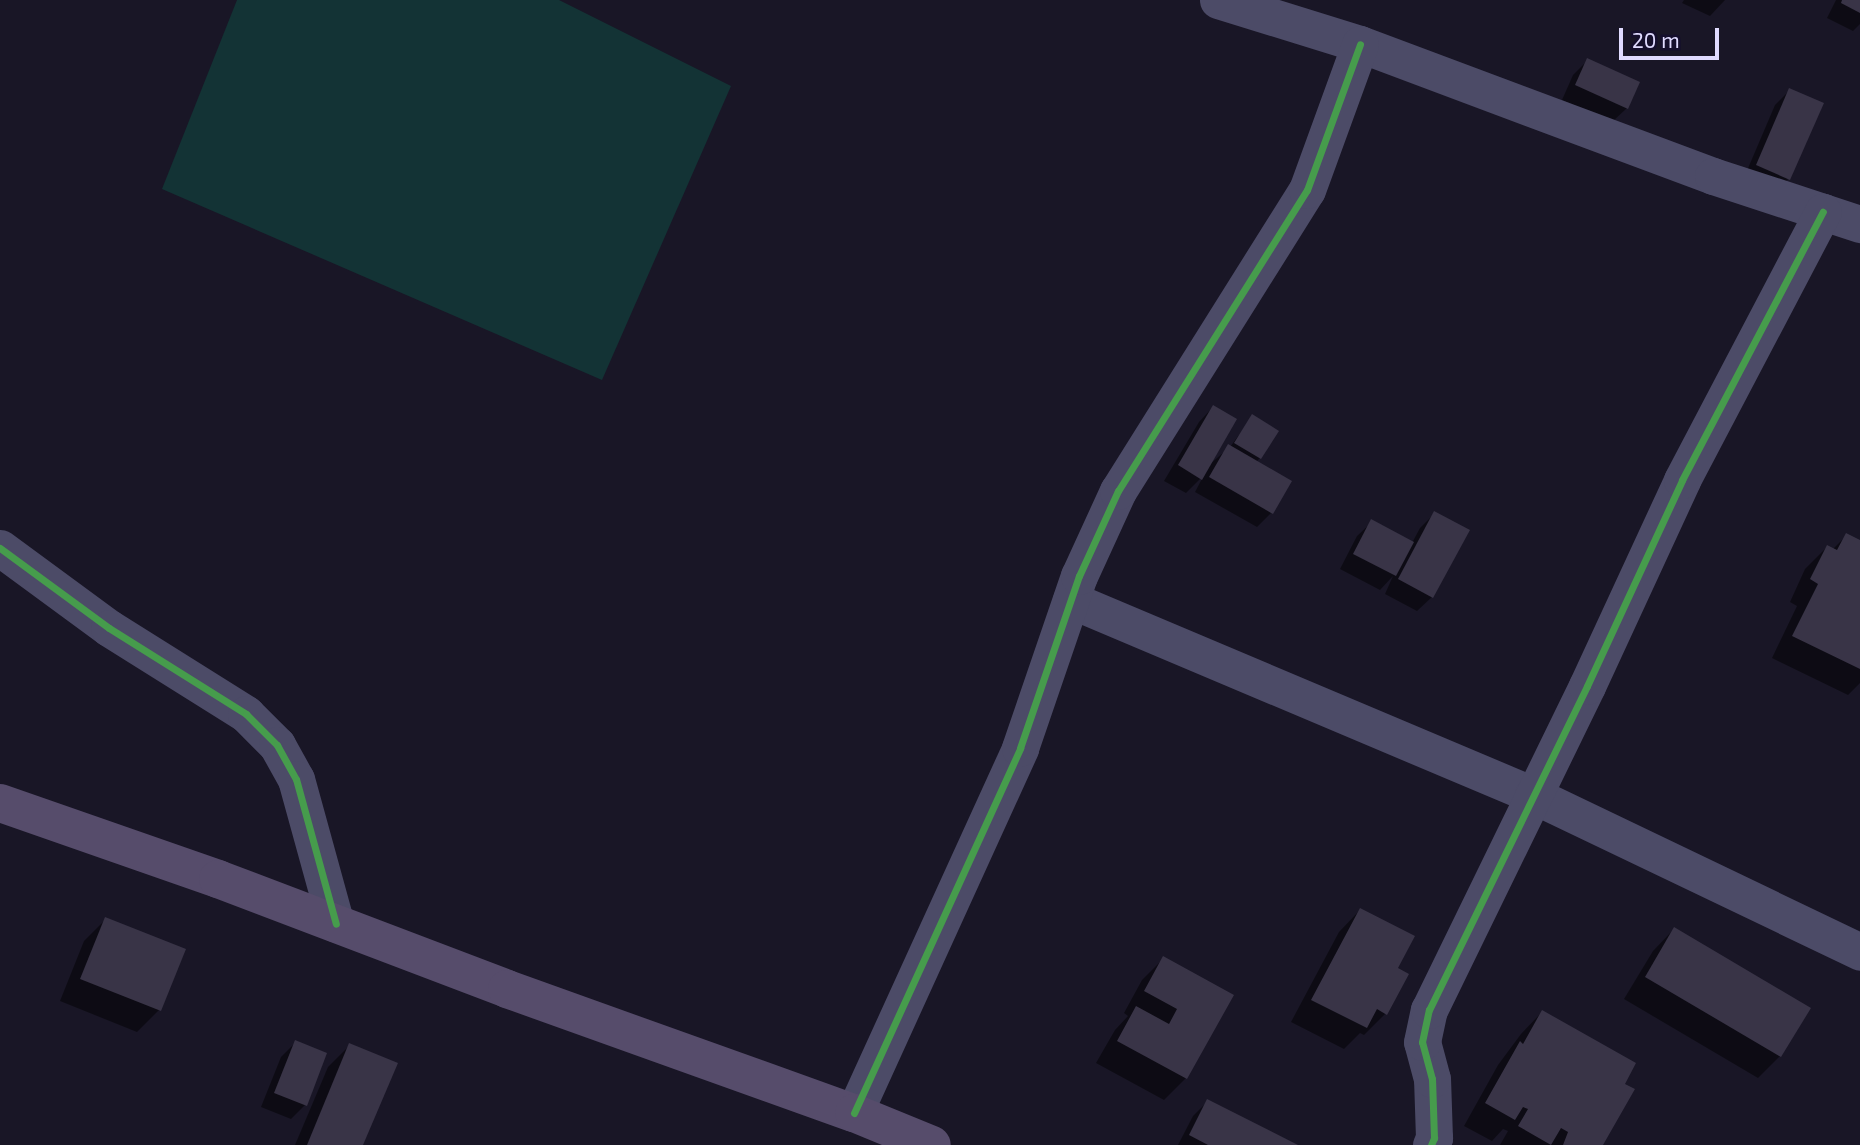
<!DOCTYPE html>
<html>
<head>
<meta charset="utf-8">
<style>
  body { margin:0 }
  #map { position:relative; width:1860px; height:1145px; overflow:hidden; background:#191626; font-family:"Exo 2",sans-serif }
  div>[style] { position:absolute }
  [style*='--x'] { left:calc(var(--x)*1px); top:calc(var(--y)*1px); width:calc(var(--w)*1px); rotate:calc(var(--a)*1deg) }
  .green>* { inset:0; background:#133335 }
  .shadow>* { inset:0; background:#0007 }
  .building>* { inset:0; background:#393447 }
  .minor>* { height:37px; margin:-18.5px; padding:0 18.5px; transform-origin:18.5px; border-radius:18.5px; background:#4c4b67 }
  .major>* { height:38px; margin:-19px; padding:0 19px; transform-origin:19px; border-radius:19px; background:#564c6b }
  .cycleway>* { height:7px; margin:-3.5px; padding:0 3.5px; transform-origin:3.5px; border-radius:3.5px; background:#469c4c }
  span { translate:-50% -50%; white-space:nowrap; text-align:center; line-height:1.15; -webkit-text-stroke:5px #150f2d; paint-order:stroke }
  .scale { position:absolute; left:1619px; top:28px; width:100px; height:32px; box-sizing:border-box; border:4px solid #e0dbff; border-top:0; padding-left:9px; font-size:21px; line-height:24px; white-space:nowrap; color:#e0dbff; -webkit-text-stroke:5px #150f2d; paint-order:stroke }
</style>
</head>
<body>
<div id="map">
  <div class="green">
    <i style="clip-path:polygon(237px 0,559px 0,731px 86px,602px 380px,162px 189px)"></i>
  </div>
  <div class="shadow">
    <i style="clip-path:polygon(1684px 0,1725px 0,1710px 16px,1682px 3px)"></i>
    <i style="clip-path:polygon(1836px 0,1860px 0,1860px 24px,1853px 31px,1827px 18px)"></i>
    <i style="clip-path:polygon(1588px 60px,1627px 108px,1612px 122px,1562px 100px,1573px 75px)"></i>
    <i style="clip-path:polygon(1790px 90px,1788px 179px,1774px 194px,1743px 180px,1775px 105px)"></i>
    <i style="clip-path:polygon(1213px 407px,1210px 464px,1230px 447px,1253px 416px,1260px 458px,1256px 462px,1272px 512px,1257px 527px,1195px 492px,1204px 475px,1186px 493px,1164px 481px,1199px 422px)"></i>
    <i style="clip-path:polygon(1434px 514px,1432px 597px,1417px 611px,1385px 594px,1393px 576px,1380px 590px,1340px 569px,1357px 536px,1372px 522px,1412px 543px,1420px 528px)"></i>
    <i style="clip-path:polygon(1847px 535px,1860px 542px,1860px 683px,1848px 695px,1772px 658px,1797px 606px,1790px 602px,1805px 569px,1827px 547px,1832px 550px)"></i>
    <i style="clip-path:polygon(1360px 910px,1396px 969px,1386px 1013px,1364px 1035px,1360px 1033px,1344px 1049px,1291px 1022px,1339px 932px)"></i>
    <i style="clip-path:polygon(106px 919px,183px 950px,159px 1010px,137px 1032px,60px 1001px,84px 941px)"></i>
    <i style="clip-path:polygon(1674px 929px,1780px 1056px,1758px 1078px,1624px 999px,1653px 951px)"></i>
    <i style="clip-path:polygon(1164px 958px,1231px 995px,1186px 1078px,1164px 1100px,1096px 1063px,1115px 1030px,1128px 1016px,1124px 1013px,1142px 980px)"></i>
    <i style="clip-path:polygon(1542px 1012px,1601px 1145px,1500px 1145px,1508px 1131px,1503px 1129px,1492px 1141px,1464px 1126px,1498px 1065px,1521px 1034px)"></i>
    <i style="clip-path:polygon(296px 1042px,305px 1105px,291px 1119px,261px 1107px,281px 1057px)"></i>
    <i style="clip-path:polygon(350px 1045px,361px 1145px,295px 1145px,328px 1067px)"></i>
    <i style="clip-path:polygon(1208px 1101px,1294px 1145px,1178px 1145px,1193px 1116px)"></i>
  </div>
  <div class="building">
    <i style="clip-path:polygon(1842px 0,1860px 0,1860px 13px,1841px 3px)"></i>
    <i style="clip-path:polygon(1587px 58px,1640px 82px,1628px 109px,1575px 85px)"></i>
    <i style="clip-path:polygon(1789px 88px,1824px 103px,1790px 180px,1756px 165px)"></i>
    <i style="clip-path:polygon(1213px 405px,1237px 419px,1202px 480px,1178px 465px)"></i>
    <i style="clip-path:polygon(1252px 414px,1279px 431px,1261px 459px,1234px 443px)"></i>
    <i style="clip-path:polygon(1228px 444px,1292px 481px,1273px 514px,1209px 477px)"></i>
    <i style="clip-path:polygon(1434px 511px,1470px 530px,1433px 598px,1398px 579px)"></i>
    <i style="clip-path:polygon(1371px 519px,1414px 542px,1396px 576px,1353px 554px)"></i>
    <i style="clip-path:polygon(1846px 533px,1860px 540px,1860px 669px,1792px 636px,1818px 584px,1810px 579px,1827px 545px,1837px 550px)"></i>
    <i style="clip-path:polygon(1360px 908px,1415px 936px,1398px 968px,1409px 974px,1387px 1015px,1377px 1009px,1367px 1028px,1311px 1000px)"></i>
    <i style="clip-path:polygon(105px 917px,186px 949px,161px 1011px,80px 979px)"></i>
    <i style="clip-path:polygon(1674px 927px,1811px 1008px,1781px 1057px,1645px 977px)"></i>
    <i style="clip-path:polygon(1163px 956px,1234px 995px,1187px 1079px,1117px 1041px,1136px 1006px,1169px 1024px,1177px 1009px,1144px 991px)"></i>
    <i style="clip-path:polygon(1542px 1010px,1636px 1063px,1625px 1084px,1635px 1089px,1603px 1145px,1563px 1145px,1568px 1132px,1561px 1128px,1551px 1145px,1518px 1126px,1528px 1109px,1523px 1107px,1515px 1120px,1485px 1103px,1520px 1041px,1523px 1044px)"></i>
    <i style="clip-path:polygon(295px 1040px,327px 1053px,307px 1106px,274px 1093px)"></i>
    <i style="clip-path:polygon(349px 1043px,398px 1063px,363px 1145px,307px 1145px)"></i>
    <i style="clip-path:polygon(1207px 1099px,1298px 1145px,1208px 1145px,1189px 1135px)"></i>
  </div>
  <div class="minor">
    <i style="--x:1218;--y:0;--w:149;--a:17.2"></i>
    <i style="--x:1360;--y:44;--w:377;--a:20.5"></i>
    <i style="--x:1713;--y:176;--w:155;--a:18.1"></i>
    <i style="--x:0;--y:548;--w:135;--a:36.3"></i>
    <i style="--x:109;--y:628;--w:162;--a:32.1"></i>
    <i style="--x:246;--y:714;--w:44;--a:45"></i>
    <i style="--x:277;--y:745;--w:39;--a:61"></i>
    <i style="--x:296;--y:779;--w:150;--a:74.6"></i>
    <i style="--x:1071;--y:600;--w:501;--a:22.88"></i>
    <i style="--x:1533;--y:795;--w:363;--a:25.6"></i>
    <i style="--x:854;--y:1113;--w:401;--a:-65.5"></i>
    <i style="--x:1020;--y:748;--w:182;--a:-71.1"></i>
    <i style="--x:1079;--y:576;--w:94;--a:-65.4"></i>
    <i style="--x:1118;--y:491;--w:355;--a:-57.9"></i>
    <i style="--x:1307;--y:190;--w:155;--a:-70"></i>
    <i style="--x:1431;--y:1145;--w:8;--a:-67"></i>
    <i style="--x:1434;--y:1138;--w:59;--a:-91.9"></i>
    <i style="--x:1432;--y:1079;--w:38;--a:-105"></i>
    <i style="--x:1422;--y:1042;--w:33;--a:-78"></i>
    <i style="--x:1429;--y:1010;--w:360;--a:-64"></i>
    <i style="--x:1587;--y:686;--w:227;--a:-65.2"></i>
    <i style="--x:1682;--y:480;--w:303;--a:-62.3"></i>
  </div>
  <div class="major">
    <i style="--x:0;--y:803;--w:231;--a:19.2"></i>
    <i style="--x:218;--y:879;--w:309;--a:20.8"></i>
    <i style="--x:507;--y:989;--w:368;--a:19.7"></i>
    <i style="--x:854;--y:1113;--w:84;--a:22.3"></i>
  </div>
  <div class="cycleway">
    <i style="--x:0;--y:548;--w:135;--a:36.3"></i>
    <i style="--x:109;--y:628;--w:162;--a:32.1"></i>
    <i style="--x:246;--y:714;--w:44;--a:45"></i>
    <i style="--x:277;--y:745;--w:39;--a:61"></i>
    <i style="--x:296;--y:779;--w:150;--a:74.6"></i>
    <i style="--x:854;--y:1113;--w:401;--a:-65.5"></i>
    <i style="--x:1020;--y:748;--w:182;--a:-71.1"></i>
    <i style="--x:1079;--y:576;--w:94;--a:-65.4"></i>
    <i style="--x:1118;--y:491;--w:355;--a:-57.9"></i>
    <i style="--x:1307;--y:190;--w:155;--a:-70"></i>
    <i style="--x:1431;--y:1145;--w:8;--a:-67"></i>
    <i style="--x:1434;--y:1138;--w:59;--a:-91.9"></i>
    <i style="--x:1432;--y:1079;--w:38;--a:-105"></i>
    <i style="--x:1422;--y:1042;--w:33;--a:-78"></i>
    <i style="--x:1429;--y:1010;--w:360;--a:-64"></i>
    <i style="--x:1587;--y:686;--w:227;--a:-65.2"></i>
    <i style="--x:1682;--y:480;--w:303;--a:-62.3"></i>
  </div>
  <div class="scale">20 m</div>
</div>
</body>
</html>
